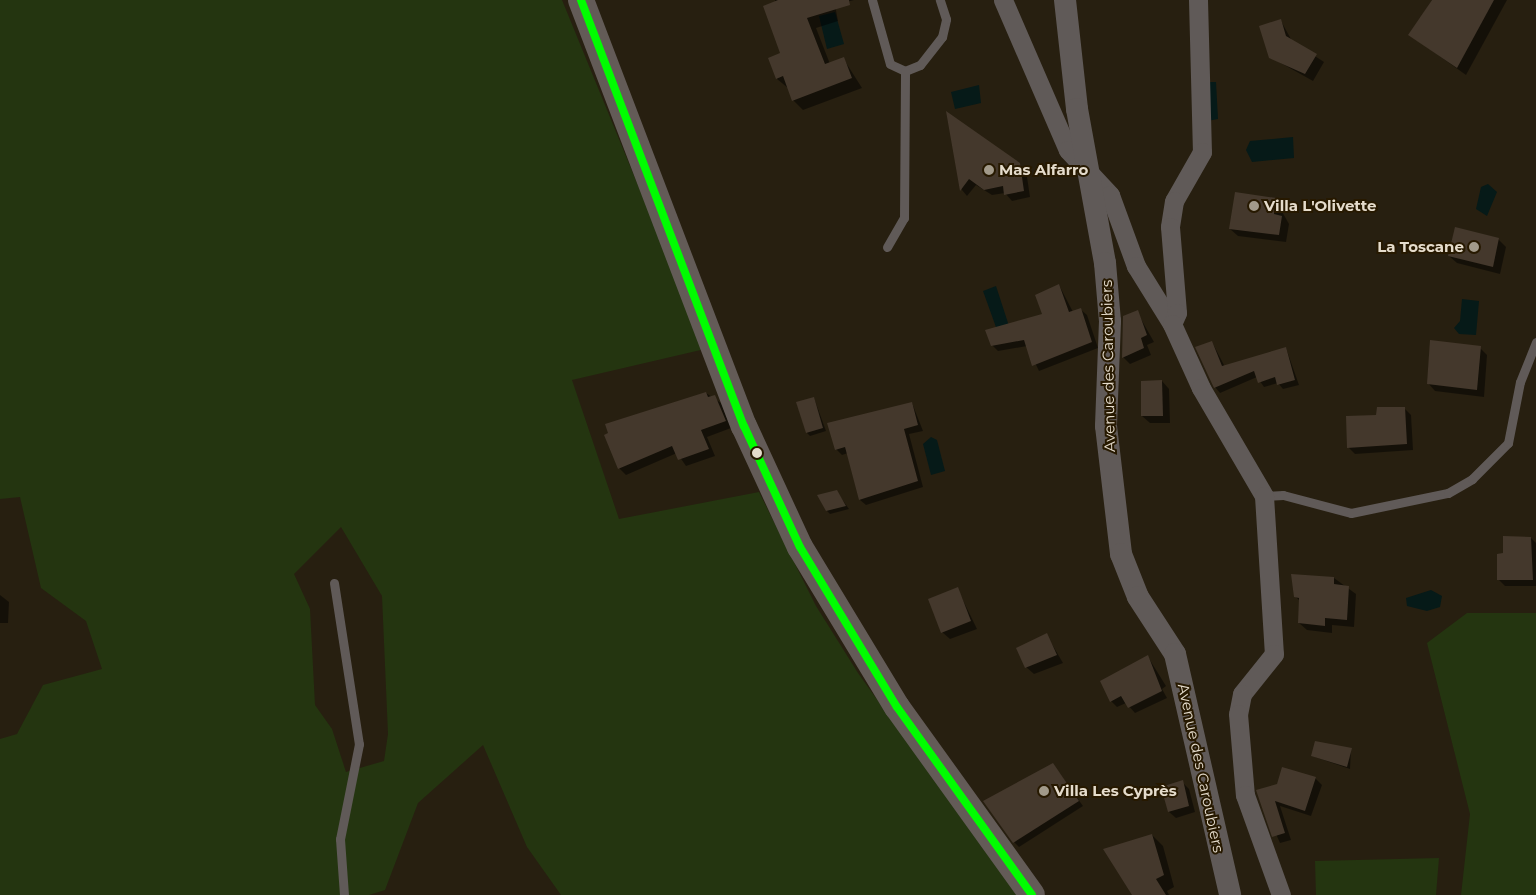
<!DOCTYPE html>
<html>
<head>
<meta charset="utf-8">
<style>
  body { margin:0 }
  #map { position:relative; width:1536px; height:895px; overflow:hidden; background:#271f10; font-family:Montserrat,sans-serif }
  div>[style] { position:absolute }
  [style*='--x'] { left:calc(var(--x)*1px); top:calc(var(--y)*1px); width:calc(var(--w)*1px); rotate:calc(var(--a)*1deg) }
  .green>* { inset:0; background:#243510 }
  .water>* { inset:0; background:#061a18 }
  .shadow>* { inset:0; background:#0007 }
  .building>* { inset:0; background:#44382c }
  .service>* { height:9px; margin:-4.5px; padding:0 4.5px; transform-origin:4.5px; border-radius:4.5px; background:#605a58 }
  .minor>* { height:19px; margin:-9.5px; padding:0 9.5px; transform-origin:9.5px; border-radius:9.5px; background:#605a58 }
  .tertiary>* { height:22px; margin:-11px; padding:0 11px; transform-origin:11px; border-radius:11px; background:#605a58 }
  .secondary>* { height:26px; margin:-13px; padding:0 13px; transform-origin:13px; border-radius:13px; background:#635b57 }
  .bus-1>* { height:8px; margin:-4px; padding:0 4px; transform-origin:4px; border-radius:4px; background:#00fd00 }
  .dots>* { width:14px; height:14px; translate:-50% -50%; box-sizing:border-box; border:2px solid #271900; border-radius:50% }
  span { translate:-50% -50%; white-space:nowrap; text-align:center; line-height:1.15; -webkit-text-stroke:4px #271900; paint-order:stroke }
  .poi-label { font-size:15px; color:#e5dccc; font-weight:700 }
  .left { translate:0 -50%; text-align:left }
  .right { translate:-100% -50%; text-align:right }
  .street-label { font-size:15px; color:#e5dccc }
</style>
</head>
<body>
<div id="map">
  <div class="green">
    <i style="clip-path:polygon(evenodd,0 0,562px 0,705px 349px,572px 380px,619px 519px,759px 492px,816px 606px,858px 673px,1017px 895px,561px 895px,527px 847px,483px 745px,418px 803px,385px 890px,369px 895px,0 895px,0 739px,17px 734px,43px 685px,102px 669px,86px 621px,41px 588px,20px 497px,0 499px,0 0,341px 527px,382px 596px,388px 734px,384px 761px,346px 772px,332px 729px,315px 705px,310px 609px,294px 574px,341px 527px)"></i>
    <i style="clip-path:polygon(1467px 613px,1536px 613px,1536px 895px,1461px 895px,1470px 814px,1427px 643px)"></i>
    <i style="clip-path:polygon(1439px 858px,1436px 895px,1316px 895px,1315px 861px)"></i>
  </div>
  <div class="water">
    <i style="clip-path:polygon(835px 12px,844px 44px,827px 49px,819px 16px)"></i>
    <i style="clip-path:polygon(1204px 82px,1216px 82px,1218px 119px,1207px 121px)"></i>
    <i style="clip-path:polygon(979px 85px,981px 103px,955px 109px,951px 92px)"></i>
    <i style="clip-path:polygon(1293px 137px,1294px 158px,1252px 162px,1246px 150px,1250px 141px)"></i>
    <i style="clip-path:polygon(1488px 184px,1497px 192px,1487px 216px,1476px 209px,1481px 187px)"></i>
    <i style="clip-path:polygon(996px 286px,1009px 326px,997px 330px,983px 291px)"></i>
    <i style="clip-path:polygon(1462px 299px,1479px 301px,1476px 335px,1459px 334px,1454px 328px,1460px 321px)"></i>
    <i style="clip-path:polygon(931px 437px,937px 440px,945px 471px,931px 475px,923px 444px)"></i>
    <i style="clip-path:polygon(1431px 590px,1442px 596px,1440px 607px,1427px 611px,1407px 606px,1406px 598px)"></i>
  </div>
  <div class="shadow">
    <i style="clip-path:polygon(775px 0,854px 0,835px 5px,838px 21px,816px 28px,830px 64px,843px 58px,862px 88px,803px 110px,793px 100px,788px 88px,777px 79px,782px 53px)"></i>
    <i style="clip-path:polygon(1432px 0,1507px 0,1466px 75px,1410px 35px)"></i>
    <i style="clip-path:polygon(1281px 21px,1292px 41px,1324px 62px,1313px 81px,1270px 57px)"></i>
    <i style="clip-path:polygon(948px 114px,1026px 170px,1030px 197px,1012px 201px,1005px 193px,992px 195px,976px 185px,967px 196px,962px 190px)"></i>
    <i style="clip-path:polygon(1275px 199px,1289px 224px,1286px 242px,1238px 236px,1230px 229px)"></i>
    <i style="clip-path:polygon(1498px 239px,1506px 247px,1500px 274px,1457px 263px,1449px 256px)"></i>
    <i style="clip-path:polygon(1059px 285px,1073px 312px,1080px 309px,1087px 315px,1098px 348px,1039px 371px,1027px 346px,998px 351px,992px 345px,1043px 315px)"></i>
    <i style="clip-path:polygon(1137px 312px,1154px 342px,1147px 345px,1151px 355px,1130px 364px,1123px 357px)"></i>
    <i style="clip-path:polygon(1212px 342px,1225px 367px,1286px 348px,1299px 385px,1283px 389px,1278px 383px,1264px 387px,1257px 377px,1220px 393px,1215px 387px)"></i>
    <i style="clip-path:polygon(1480px 348px,1487px 355px,1484px 397px,1435px 391px,1428px 383px)"></i>
    <i style="clip-path:polygon(1162px 381px,1169px 389px,1170px 423px,1150px 423px,1142px 416px)"></i>
    <i style="clip-path:polygon(706px 393px,721px 403px,731px 428px,707px 437px,715px 456px,686px 466px,677px 453px,626px 475px,619px 468px)"></i>
    <i style="clip-path:polygon(814px 398px,826px 431px,810px 436px,807px 433px)"></i>
    <i style="clip-path:polygon(912px 403px,923px 431px,909px 434px,923px 487px,866px 505px,860px 500px,848px 453px,842px 455px,836px 449px)"></i>
    <i style="clip-path:polygon(1404px 408px,1411px 415px,1413px 450px,1355px 454px,1348px 447px,1378px 416px)"></i>
    <i style="clip-path:polygon(836px 491px,849px 509px,830px 514px,827px 511px)"></i>
    <i style="clip-path:polygon(1531px 538px,1536px 543px,1536px 586px,1505px 586px,1498px 579px,1504px 555px)"></i>
    <i style="clip-path:polygon(1334px 578px,1356px 594px,1354px 627px,1332px 625px,1332px 633px,1307px 630px,1299px 623px,1300px 601px,1295px 596px)"></i>
    <i style="clip-path:polygon(957px 588px,977px 629px,950px 639px,942px 632px)"></i>
    <i style="clip-path:polygon(0 595px,9px 602px,8px 623px,0 623px)"></i>
    <i style="clip-path:polygon(1046px 634px,1063px 663px,1034px 674px,1026px 667px)"></i>
    <i style="clip-path:polygon(1148px 657px,1166px 686px,1162px 689px,1167px 698px,1135px 713px,1126px 703px,1117px 707px,1111px 701px)"></i>
    <i style="clip-path:polygon(1351px 749px,1350px 769px,1312px 756px)"></i>
    <i style="clip-path:polygon(1053px 765px,1083px 806px,1019px 847px,1014px 842px)"></i>
    <i style="clip-path:polygon(1315px 778px,1322px 785px,1311px 816px,1280px 806px,1291px 840px,1280px 843px,1257px 791px)"></i>
    <i style="clip-path:polygon(1182px 782px,1189px 789px,1195px 812px,1176px 818px,1169px 812px)"></i>
    <i style="clip-path:polygon(1152px 835px,1163px 846px,1174px 887px,1167px 891px,1169px 895px,1134px 895px)"></i>
  </div>
  <div class="building">
    <i style="clip-path:polygon(778px 0,849px 0,850px 5px,807px 18px,825px 64px,844px 57px,852px 78px,792px 101px,783px 76px,776px 79px,768px 58px,780px 53px,763px 6px)"></i>
    <i style="clip-path:polygon(1432px 0,1494px 0,1457px 68px,1408px 35px)"></i>
    <i style="clip-path:polygon(1281px 19px,1286px 36px,1317px 54px,1305px 74px,1269px 58px,1259px 26px)"></i>
    <i style="clip-path:polygon(946px 111px,1020px 163px,1024px 191px,1004px 195px,1003px 186px,984px 190px,969px 179px,960px 191px)"></i>
    <i style="clip-path:polygon(1235px 192px,1276px 198px,1274px 214px,1282px 216px,1279px 235px,1229px 229px)"></i>
    <i style="clip-path:polygon(1455px 227px,1499px 238px,1493px 267px,1448px 256px)"></i>
    <i style="clip-path:polygon(1059px 284px,1069px 312px,1081px 308px,1092px 342px,1032px 366px,1024px 340px,991px 346px,985px 330px,1042px 314px,1035px 295px)"></i>
    <i style="clip-path:polygon(1138px 310px,1147px 335px,1141px 338px,1144px 348px,1122px 358px,1123px 316px)"></i>
    <i style="clip-path:polygon(1430px 340px,1481px 346px,1477px 390px,1427px 384px)"></i>
    <i style="clip-path:polygon(1212px 341px,1222px 366px,1286px 347px,1295px 380px,1277px 385px,1275px 377px,1258px 383px,1254px 371px,1214px 388px,1195px 347px)"></i>
    <i style="clip-path:polygon(1162px 380px,1163px 416px,1141px 416px,1141px 381px)"></i>
    <i style="clip-path:polygon(706px 392px,708px 397px,715px 395px,726px 421px,701px 430px,709px 449px,678px 460px,672px 446px,618px 469px,604px 435px,608px 433px,605px 424px)"></i>
    <i style="clip-path:polygon(814px 397px,823px 428px,806px 433px,796px 402px)"></i>
    <i style="clip-path:polygon(912px 402px,918px 425px,904px 429px,918px 481px,859px 500px,845px 447px,835px 450px,827px 423px)"></i>
    <i style="clip-path:polygon(1377px 407px,1405px 407px,1407px 444px,1347px 448px,1346px 416px,1376px 415px)"></i>
    <i style="clip-path:polygon(837px 490px,846px 506px,826px 511px,817px 495px)"></i>
    <i style="clip-path:polygon(1503px 536px,1531px 537px,1533px 580px,1497px 580px,1497px 554px,1503px 553px)"></i>
    <i style="clip-path:polygon(1291px 574px,1334px 577px,1334px 584px,1349px 586px,1347px 620px,1325px 618px,1325px 626px,1298px 623px,1299px 598px,1294px 597px)"></i>
    <i style="clip-path:polygon(958px 587px,971px 621px,941px 633px,928px 599px)"></i>
    <i style="clip-path:polygon(1047px 633px,1057px 655px,1025px 668px,1016px 648px)"></i>
    <i style="clip-path:polygon(1148px 655px,1162px 691px,1128px 708px,1121px 696px,1110px 702px,1100px 681px)"></i>
    <i style="clip-path:polygon(1315px 741px,1352px 748px,1347px 767px,1311px 756px)"></i>
    <i style="clip-path:polygon(1053px 763px,1079px 801px,1013px 843px,983px 801px)"></i>
    <i style="clip-path:polygon(1282px 767px,1316px 777px,1305px 811px,1275px 801px,1285px 833px,1272px 837px,1256px 790px,1277px 784px)"></i>
    <i style="clip-path:polygon(1183px 780px,1189px 806px,1168px 812px,1161px 787px)"></i>
    <i style="clip-path:polygon(1152px 834px,1164px 875px,1156px 879px,1166px 895px,1132px 895px,1103px 849px)"></i>
  </div>
  <div class="service">
    <i style="--x:872;--y:0;--w:66;--a:74.3"></i>
    <i style="--x:890;--y:64;--w:17;--a:25"></i>
    <i style="--x:905;--y:71;--w:16;--a:-22"></i>
    <i style="--x:920;--y:65;--w:36;--a:-52"></i>
    <i style="--x:942;--y:37;--w:18;--a:-77"></i>
    <i style="--x:946;--y:19;--w:20;--a:-108"></i>
    <i style="--x:887;--y:247;--w:34;--a:-60"></i>
    <i style="--x:904;--y:218;--w:147;--a:-89.6"></i>
    <i style="--x:1264;--y:496;--w:19;--a:-3"></i>
    <i style="--x:1283;--y:495;--w:70;--a:14.8"></i>
    <i style="--x:1351;--y:513;--w:99;--a:-11.7"></i>
    <i style="--x:1448;--y:493;--w:28;--a:-30"></i>
    <i style="--x:1472;--y:479;--w:51;--a:-45"></i>
    <i style="--x:1508;--y:443;--w:62;--a:-78.9"></i>
    <i style="--x:1520;--y:382;--w:43;--a:-68.2"></i>
    <i style="--x:334;--y:583;--w:163;--a:81.2"></i>
    <i style="--x:359;--y:744;--w:97;--a:101.3"></i>
    <i style="--x:340;--y:839;--w:56;--a:85.9"></i>
  </div>
  <div class="minor">
    <i style="--x:1003;--y:0;--w:163;--a:66.6"></i>
    <i style="--x:1068;--y:150;--w:62;--a:47"></i>
    <i style="--x:1110;--y:195;--w:76;--a:69.9"></i>
    <i style="--x:1136;--y:266;--w:68;--a:58.2"></i>
    <i style="--x:1198;--y:0;--w:152;--a:88.5"></i>
    <i style="--x:1202;--y:152;--w:56;--a:119.7"></i>
    <i style="--x:1174;--y:201;--w:26;--a:99"></i>
    <i style="--x:1170;--y:227;--w:86;--a:85.3"></i>
    <i style="--x:1177;--y:313;--w:12;--a:114"></i>
    <i style="--x:1172;--y:324;--w:70;--a:65.6"></i>
    <i style="--x:1201;--y:388;--w:125;--a:59.7"></i>
    <i style="--x:1264;--y:496;--w:158;--a:86.4"></i>
    <i style="--x:1274;--y:654;--w:51;--a:128.7"></i>
    <i style="--x:1242;--y:694;--w:20;--a:101"></i>
    <i style="--x:1238;--y:714;--w:81;--a:85.1"></i>
    <i style="--x:1245;--y:795;--w:106;--a:70.2"></i>
  </div>
  <div class="tertiary">
    <i style="--x:1065;--y:0;--w:110;--a:83.7"></i>
    <i style="--x:1077;--y:109;--w:157;--a:79.7"></i>
    <i style="--x:1105;--y:263;--w:58;--a:85.1"></i>
    <i style="--x:1110;--y:321;--w:105;--a:92.2"></i>
    <i style="--x:1106;--y:426;--w:129;--a:83.3"></i>
    <i style="--x:1121;--y:554;--w:46;--a:68.4"></i>
    <i style="--x:1138;--y:597;--w:68;--a:57"></i>
    <i style="--x:1175;--y:654;--w:247;--a:77.1"></i>
  </div>
  <div class="secondary">
    <i style="--x:581;--y:0;--w:456;--a:69.1"></i>
    <i style="--x:744;--y:426;--w:133;--a:65.2"></i>
    <i style="--x:800;--y:547;--w:187;--a:58.8"></i>
    <i style="--x:897;--y:707;--w:231;--a:54.3"></i>
  </div>
  <div class="bus-1">
    <i style="--x:581;--y:0;--w:456;--a:69.1"></i>
    <i style="--x:744;--y:426;--w:133;--a:65.2"></i>
    <i style="--x:800;--y:547;--w:187;--a:58.8"></i>
    <i style="--x:897;--y:707;--w:231;--a:54.3"></i>
  </div>
  <div class="dots">
    <i style="left:989px;top:170px;background:#a29a8a"></i>
    <i style="left:1254px;top:206px;background:#a29a8a"></i>
    <i style="left:1474px;top:247px;background:#a29a8a"></i>
    <i style="left:757px;top:453px;background:#e5dccc"></i>
    <i style="left:1044px;top:791px;background:#a29a8a"></i>
  </div>
  <div class="poi-label">
    <span class="left" style="left:999px;top:170px">Mas Alfarro</span>
    <span class="left" style="left:1264px;top:206px">Villa L'Olivette</span>
    <span class="right" style="left:1464px;top:247px">La Toscane</span>
    <span class="left" style="left:1054px;top:791px">Villa Les Cyprès</span>
  </div>
  <div class="street-label">
    <span style="left:1108px;top:366px;rotate:-91deg">Avenue des Caroubiers</span>
    <span style="left:1201px;top:768px;rotate:78deg">Avenue des Caroubiers</span>
  </div>
</div>
</body>
</html>
